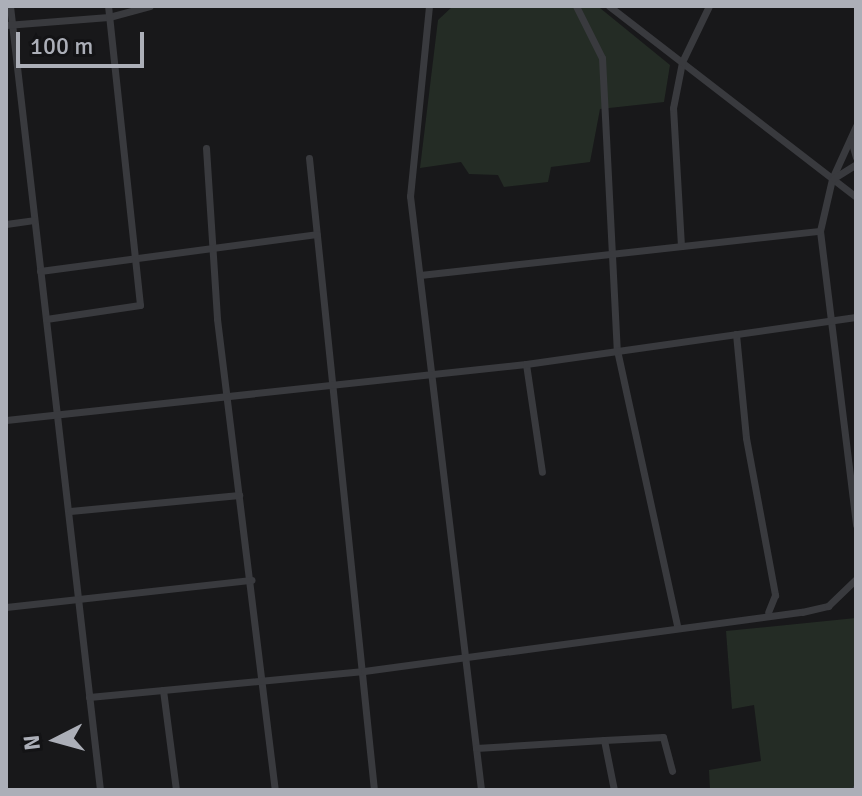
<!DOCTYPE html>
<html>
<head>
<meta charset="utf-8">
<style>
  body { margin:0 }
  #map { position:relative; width:862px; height:796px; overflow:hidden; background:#18181a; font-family:Signika,sans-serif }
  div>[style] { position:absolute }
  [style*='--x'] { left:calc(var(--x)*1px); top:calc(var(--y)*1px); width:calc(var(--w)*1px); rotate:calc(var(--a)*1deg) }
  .green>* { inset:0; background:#242c25 }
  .stream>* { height:3px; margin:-1.5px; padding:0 1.5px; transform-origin:1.5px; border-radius:1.5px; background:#333a41 }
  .street>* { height:7px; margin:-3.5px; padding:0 3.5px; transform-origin:3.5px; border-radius:3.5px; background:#393a3e }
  span { translate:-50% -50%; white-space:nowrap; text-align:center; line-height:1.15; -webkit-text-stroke:8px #131315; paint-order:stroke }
  .frame { position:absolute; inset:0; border:8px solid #acafb8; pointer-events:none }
  .north { position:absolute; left:16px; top:700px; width:80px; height:80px; -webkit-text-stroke:6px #131315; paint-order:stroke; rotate:264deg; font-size:22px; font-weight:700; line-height:32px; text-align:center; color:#acafb8 }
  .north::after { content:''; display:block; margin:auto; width:28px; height:36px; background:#acafb8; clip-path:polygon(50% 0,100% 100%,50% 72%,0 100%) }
  .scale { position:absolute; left:16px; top:32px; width:128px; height:36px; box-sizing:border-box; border:4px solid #acafb8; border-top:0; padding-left:10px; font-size:24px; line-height:28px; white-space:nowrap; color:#acafb8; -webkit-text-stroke:6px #131315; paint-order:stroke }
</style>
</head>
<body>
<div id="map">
  <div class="green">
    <i style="clip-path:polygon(453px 6px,600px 8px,670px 65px,664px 102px,600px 109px,590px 162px,551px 167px,548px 182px,504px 187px,498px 175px,469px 174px,461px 162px,420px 168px,438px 20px)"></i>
    <i style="clip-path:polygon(856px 618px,856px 790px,710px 790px,709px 770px,761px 761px,754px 705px,732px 709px,726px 631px)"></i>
  </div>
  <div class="stream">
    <i style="--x:852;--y:790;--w:7;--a:-56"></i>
  </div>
  <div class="street">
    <i style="--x:10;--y:6;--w:789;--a:83.45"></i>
    <i style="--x:429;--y:6;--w:191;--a:95.7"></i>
    <i style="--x:410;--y:196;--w:598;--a:83.18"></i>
    <i style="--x:576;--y:6;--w:58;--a:63.4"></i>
    <i style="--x:602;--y:58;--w:292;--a:87.1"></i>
    <i style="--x:617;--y:350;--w:282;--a:77.7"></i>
    <i style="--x:609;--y:6;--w:312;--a:37.7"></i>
    <i style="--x:6;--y:25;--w:103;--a:-4.4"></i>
    <i style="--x:109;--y:17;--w:42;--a:-15"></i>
    <i style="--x:856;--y:126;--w:58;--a:114.4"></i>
    <i style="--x:832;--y:179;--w:53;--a:103"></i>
    <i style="--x:820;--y:231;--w:296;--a:83"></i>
    <i style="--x:851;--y:140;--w:18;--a:74"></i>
    <i style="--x:206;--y:148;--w:171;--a:86.3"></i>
    <i style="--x:217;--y:319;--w:475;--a:83"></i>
    <i style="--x:309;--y:158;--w:635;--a:84.13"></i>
    <i style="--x:834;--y:178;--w:26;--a:-32"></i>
    <i style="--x:6;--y:224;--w:28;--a:-8"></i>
    <i style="--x:681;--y:246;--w:138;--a:-93.3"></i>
    <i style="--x:673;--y:108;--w:47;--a:-78.9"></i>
    <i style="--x:682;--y:62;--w:62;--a:-64.3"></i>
    <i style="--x:40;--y:271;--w:279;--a:-7.6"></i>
    <i style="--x:420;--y:275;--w:402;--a:-6.3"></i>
    <i style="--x:46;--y:319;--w:95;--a:-8.5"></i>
    <i style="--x:140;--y:305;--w:301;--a:-96.1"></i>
    <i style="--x:736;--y:334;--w:104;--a:84.5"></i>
    <i style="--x:746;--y:438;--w:160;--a:79.5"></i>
    <i style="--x:775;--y:595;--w:18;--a:112"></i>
    <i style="--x:526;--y:364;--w:109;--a:81.6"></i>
    <i style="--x:6;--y:420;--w:523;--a:-6.15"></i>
    <i style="--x:526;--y:364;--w:333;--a:-8.1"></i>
    <i style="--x:70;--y:511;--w:170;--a:-5.4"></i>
    <i style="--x:6;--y:607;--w:247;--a:-6.3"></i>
    <i style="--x:163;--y:690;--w:101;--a:82.6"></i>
    <i style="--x:89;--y:697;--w:276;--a:-5.4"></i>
    <i style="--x:364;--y:671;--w:442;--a:-7.7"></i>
    <i style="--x:802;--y:612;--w:27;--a:-13"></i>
    <i style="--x:828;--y:606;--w:39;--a:-44"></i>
    <i style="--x:604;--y:740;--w:59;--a:-2.9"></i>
    <i style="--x:663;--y:737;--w:35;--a:75"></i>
    <i style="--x:476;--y:748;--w:128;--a:-3.6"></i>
    <i style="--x:604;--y:740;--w:51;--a:78.7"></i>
  </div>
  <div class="frame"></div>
  <div class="north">N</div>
  <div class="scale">100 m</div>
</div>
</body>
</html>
